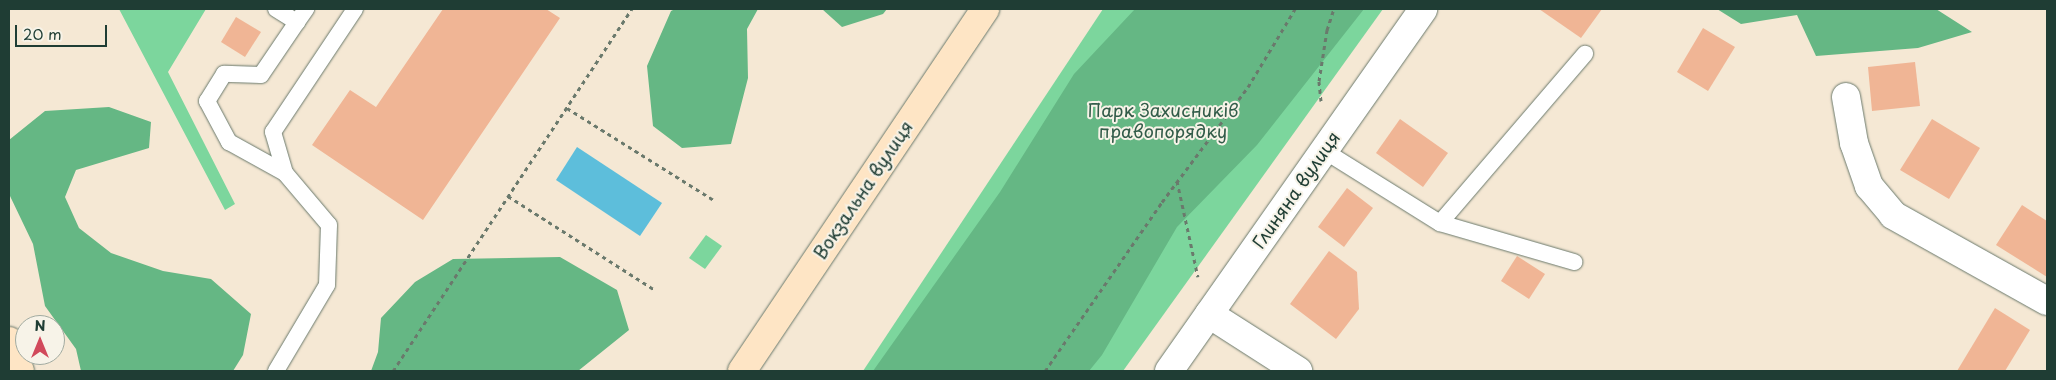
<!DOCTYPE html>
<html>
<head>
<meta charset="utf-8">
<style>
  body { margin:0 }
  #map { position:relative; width:2056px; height:380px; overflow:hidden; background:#f5e8d4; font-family:"Playpen Sans",sans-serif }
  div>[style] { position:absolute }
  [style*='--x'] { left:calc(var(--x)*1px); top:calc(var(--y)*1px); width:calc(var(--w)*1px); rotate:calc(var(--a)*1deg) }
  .green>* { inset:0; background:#7cd69d }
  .forest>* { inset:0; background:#65b784 }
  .water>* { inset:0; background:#5dbedb }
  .building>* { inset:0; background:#f0b595 }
  .path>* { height:3px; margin-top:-1.5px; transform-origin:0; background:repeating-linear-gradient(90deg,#6a796c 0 4px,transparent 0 8px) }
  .roads { filter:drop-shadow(0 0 1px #6a796c) drop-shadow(0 0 1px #6a796c) }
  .lane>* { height:16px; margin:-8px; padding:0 8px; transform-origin:8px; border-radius:8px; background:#fff }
  .street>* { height:28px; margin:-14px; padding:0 14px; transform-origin:14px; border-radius:14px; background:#fff }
  .secondary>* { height:28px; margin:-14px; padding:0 14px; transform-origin:14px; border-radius:14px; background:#fee5c5 }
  span { translate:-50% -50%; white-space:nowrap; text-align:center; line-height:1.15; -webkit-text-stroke:4px #f7f3e8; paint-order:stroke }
  .park-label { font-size:18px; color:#325c49 }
  .street-label { font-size:18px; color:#1f3d34 }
  .frame { position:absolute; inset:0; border:10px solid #1f3d34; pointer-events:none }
  .north { position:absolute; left:15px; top:315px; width:50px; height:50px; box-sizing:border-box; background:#f7f3e8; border:1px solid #a1aaa0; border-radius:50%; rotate:0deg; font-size:14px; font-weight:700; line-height:20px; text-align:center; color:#1f3d34 }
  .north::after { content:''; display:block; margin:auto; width:18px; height:22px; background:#d1495b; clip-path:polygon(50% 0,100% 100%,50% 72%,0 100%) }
  .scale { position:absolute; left:15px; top:25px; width:92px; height:22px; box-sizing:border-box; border:2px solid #1f3d34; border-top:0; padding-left:6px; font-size:15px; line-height:18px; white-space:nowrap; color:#1f3d34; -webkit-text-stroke:4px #f7f3e8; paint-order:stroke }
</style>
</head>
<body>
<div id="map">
  <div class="green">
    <i style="clip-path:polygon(119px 9px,206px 9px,168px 72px,235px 204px,225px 210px)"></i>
    <i style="clip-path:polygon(1103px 9px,1383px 9px,1123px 371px,863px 371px)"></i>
    <i style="clip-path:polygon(706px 235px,722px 246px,705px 269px,689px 258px)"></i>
  </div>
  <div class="forest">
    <i style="clip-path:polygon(675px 9px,758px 9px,747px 29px,748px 78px,731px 144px,682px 148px,653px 126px,647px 66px,671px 11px)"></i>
    <i style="clip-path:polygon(822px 9px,887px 9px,883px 14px,842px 27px)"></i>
    <i style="clip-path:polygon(1135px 9px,1364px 9px,1257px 145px,1177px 227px,1102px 355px,1089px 371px,873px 371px,1000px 192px,1074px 74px)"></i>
    <i style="clip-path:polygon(1717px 9px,1936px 9px,1972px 32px,1918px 48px,1816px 56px,1797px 15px,1741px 24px)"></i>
    <i style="clip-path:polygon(109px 107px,151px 122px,149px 148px,76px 170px,65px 197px,79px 228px,111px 253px,163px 271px,211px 279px,251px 314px,243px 355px,233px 371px,81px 371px,76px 349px,45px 306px,33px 244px,10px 196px,9px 140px,45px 111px)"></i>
    <i style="clip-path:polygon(560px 257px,617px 290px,629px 330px,578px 371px,371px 371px,378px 352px,381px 318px,415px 282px,453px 259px)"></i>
  </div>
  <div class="water">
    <i style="clip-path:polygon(577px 147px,662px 203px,640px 236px,556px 180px)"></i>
  </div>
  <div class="building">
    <i style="clip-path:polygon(443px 9px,546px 9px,560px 18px,423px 220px,312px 145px,350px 90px,376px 107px)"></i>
    <i style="clip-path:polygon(1539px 9px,1602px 9px,1581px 38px)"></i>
    <i style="clip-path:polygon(236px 17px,261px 32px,245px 57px,221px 42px)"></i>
    <i style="clip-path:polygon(1703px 28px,1735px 47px,1708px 91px,1677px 72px)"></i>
    <i style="clip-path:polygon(1915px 62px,1920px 106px,1872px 111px,1868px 67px)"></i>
    <i style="clip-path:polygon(1400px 119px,1448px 153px,1423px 187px,1376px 153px)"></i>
    <i style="clip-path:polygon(1932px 119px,1980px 148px,1949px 199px,1900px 170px)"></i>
    <i style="clip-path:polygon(1347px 188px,1373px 208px,1344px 247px,1318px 227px)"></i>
    <i style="clip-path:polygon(2022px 205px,2047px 221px,2047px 277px,1996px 245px)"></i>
    <i style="clip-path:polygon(1329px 251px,1357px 272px,1359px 309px,1336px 339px,1290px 304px)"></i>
    <i style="clip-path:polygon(1517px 256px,1545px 274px,1529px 299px,1501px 281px)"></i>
    <i style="clip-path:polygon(1995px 308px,2030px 330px,2005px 371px,1957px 371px)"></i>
  </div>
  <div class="path">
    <i style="--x:1321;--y:101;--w:20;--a:-96"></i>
    <i style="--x:1319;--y:81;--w:52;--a:-81.1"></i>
    <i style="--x:1327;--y:30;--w:22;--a:-72"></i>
    <i style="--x:567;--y:108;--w:175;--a:32.1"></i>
    <i style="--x:1177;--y:181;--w:98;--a:77.7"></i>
    <i style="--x:508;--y:196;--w:174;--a:32.6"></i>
    <i style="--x:393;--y:371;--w:434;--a:-56.6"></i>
    <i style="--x:1045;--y:371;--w:206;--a:-55.3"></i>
    <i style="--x:1162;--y:202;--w:144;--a:-53.2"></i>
    <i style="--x:1248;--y:87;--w:91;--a:-58.9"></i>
  </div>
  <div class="roads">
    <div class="lane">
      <i style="--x:276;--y:9;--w:25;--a:32"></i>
      <i style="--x:297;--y:22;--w:64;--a:124.2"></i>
      <i style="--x:261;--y:75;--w:37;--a:-178"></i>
      <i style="--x:224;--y:74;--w:32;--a:122"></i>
      <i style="--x:207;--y:101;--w:47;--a:61.8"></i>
      <i style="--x:229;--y:142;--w:64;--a:29"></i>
      <i style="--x:285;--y:173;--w:68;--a:49.8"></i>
      <i style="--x:329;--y:225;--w:60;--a:91.9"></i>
      <i style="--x:327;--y:285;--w:100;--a:120.7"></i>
      <i style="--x:297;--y:22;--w:16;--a:-55"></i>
      <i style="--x:1323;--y:150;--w:138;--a:32"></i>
      <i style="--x:1440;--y:223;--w:140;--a:16.2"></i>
      <i style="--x:285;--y:173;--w:43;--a:-106.3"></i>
      <i style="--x:273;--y:132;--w:148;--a:-56.3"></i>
      <i style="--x:1440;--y:223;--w:223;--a:-49.4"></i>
    </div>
    <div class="street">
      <i style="--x:1846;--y:97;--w:47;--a:80.1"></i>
      <i style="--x:1854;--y:143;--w:46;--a:70.8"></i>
      <i style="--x:1869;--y:186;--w:38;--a:50"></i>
      <i style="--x:1893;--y:215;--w:176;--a:29.2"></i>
      <i style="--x:1209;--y:314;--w:106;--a:32.6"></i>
      <i style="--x:1169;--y:371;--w:442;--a:-54.9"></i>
    </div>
    <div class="secondary">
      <i style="--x:9;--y:341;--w:32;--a:70"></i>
      <i style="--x:742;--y:371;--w:436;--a:-56.1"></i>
    </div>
  </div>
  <div class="park-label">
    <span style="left:1163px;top:121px">Парк Захисників<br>правопорядку</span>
  </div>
  <div class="street-label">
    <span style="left:863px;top:190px;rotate:-56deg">Вокзальна вулиця</span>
    <span style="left:1296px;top:190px;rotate:-55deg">Глиняна вулиця</span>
  </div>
  <div class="frame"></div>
  <div class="north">N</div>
  <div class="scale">20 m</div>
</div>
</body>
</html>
